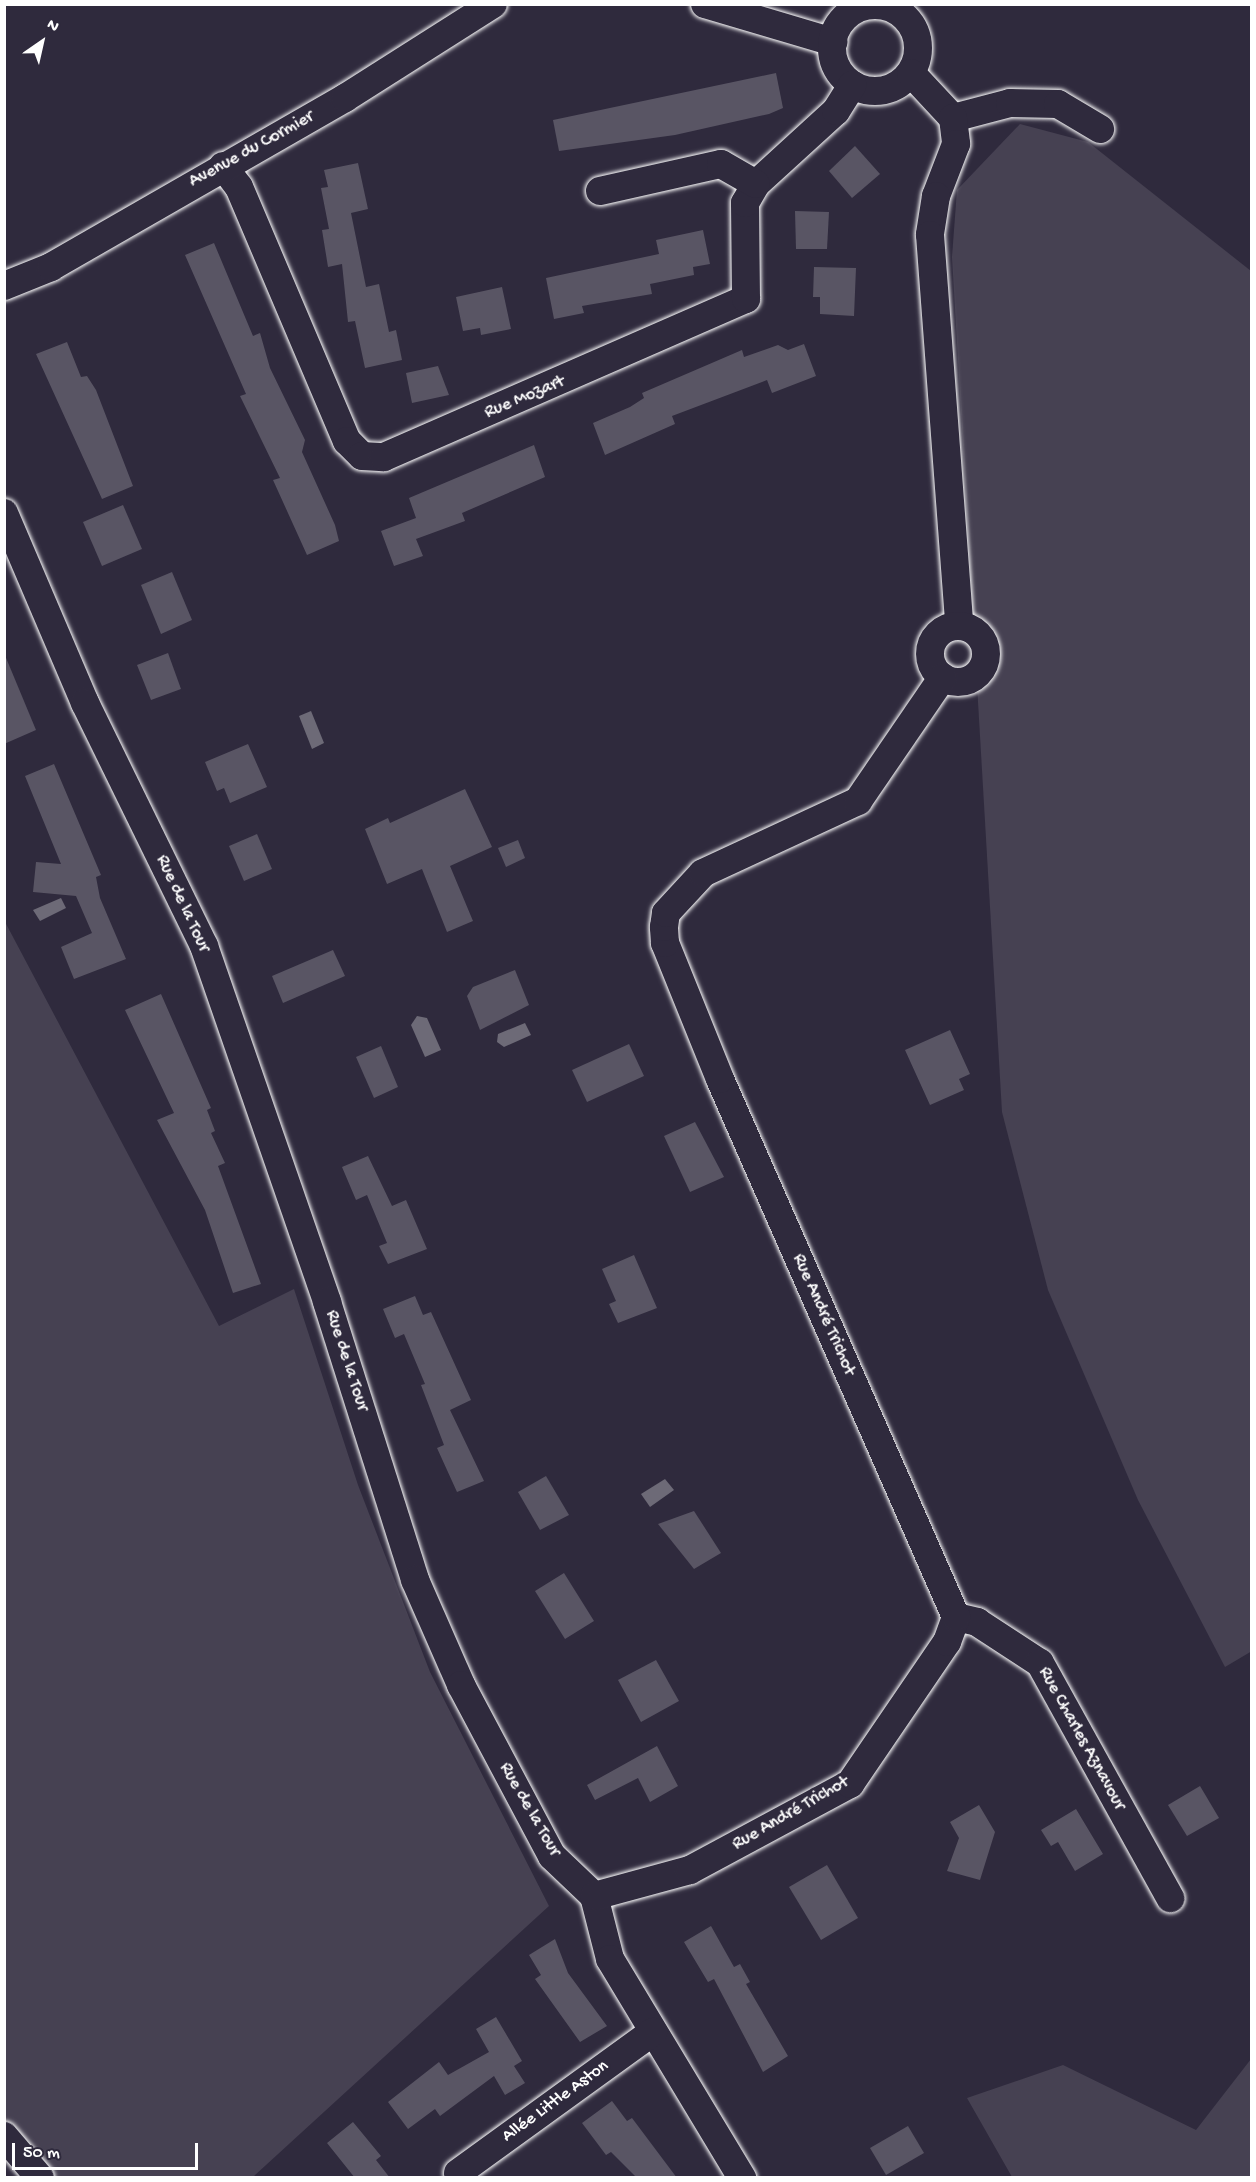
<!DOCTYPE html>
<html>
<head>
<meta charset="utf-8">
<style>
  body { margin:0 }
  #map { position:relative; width:1256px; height:2182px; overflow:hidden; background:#2f2a3d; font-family:"Gochi Hand",sans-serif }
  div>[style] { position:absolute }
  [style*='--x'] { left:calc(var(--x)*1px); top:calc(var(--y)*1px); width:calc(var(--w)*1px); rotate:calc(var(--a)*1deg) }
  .green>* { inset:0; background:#464152 }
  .water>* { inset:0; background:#6d6a77 }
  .building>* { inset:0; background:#595564 }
  .roads { filter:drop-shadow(0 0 2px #fff) drop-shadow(0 0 2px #fff) }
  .minor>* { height:28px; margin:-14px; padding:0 14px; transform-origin:14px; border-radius:14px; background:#2f2a3d }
  .minor>.ring { margin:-14px; padding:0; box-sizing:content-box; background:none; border:28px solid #2f2a3d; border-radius:50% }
  span { translate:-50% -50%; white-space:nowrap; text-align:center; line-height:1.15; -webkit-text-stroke:5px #2f2a3d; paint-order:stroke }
  .street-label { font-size:18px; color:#fff }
  .frame { position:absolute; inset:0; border:6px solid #fff; pointer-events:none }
  .north { position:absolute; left:12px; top:12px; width:60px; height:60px; -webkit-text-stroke:4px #2f2a3d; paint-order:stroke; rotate:34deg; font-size:16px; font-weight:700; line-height:24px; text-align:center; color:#fff }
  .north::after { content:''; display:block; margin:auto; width:21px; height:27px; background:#fff; clip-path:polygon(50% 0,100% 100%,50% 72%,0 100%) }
  .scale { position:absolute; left:12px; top:2143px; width:186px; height:27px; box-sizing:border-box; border:3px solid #fff; border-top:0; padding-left:8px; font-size:18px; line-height:21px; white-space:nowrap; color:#fff; -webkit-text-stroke:4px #2f2a3d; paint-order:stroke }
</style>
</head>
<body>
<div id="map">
  <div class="green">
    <i style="clip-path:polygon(1020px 124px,1088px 142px,1251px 271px,1252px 1651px,1225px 1667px,1138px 1500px,1048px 1290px,1002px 1112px,952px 257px,957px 190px)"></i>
    <i style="clip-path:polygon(4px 920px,219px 1326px,294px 1289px,358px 1485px,430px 1672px,549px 1906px,253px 2177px,25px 2177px,5px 2153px)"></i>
    <i style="clip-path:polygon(1251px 2059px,1251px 2177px,1012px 2177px,967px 2098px,1063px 2065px,1196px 2130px)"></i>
  </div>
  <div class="water">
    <i style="clip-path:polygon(311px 711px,324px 743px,312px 749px,299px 716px)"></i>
    <i style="clip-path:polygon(61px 898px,66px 908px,40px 921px,33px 910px)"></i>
    <i style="clip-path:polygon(417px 1016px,427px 1018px,441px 1050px,425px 1057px,411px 1025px)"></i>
    <i style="clip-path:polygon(525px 1023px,531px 1035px,504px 1047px,497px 1042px,498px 1034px)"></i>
    <i style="clip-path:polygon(665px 1479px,674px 1490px,650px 1507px,641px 1494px)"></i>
  </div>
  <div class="building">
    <i style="clip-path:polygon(776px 73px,783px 108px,769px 114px,675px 135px,559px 151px,553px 120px)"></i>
    <i style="clip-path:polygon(855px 146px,880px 174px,852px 198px,829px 171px)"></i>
    <i style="clip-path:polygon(358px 163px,368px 209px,351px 213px,366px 287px,379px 284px,389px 332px,396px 330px,402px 360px,365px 368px,355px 321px,348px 322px,342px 264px,328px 267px,322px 230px,329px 229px,321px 188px,328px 187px,324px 170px)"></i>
    <i style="clip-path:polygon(795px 211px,829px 212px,827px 249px,796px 249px)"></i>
    <i style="clip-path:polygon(703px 230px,710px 264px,693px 267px,694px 275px,650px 284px,652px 294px,582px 306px,584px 313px,554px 319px,546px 278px,659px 254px,656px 240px)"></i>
    <i style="clip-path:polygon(214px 243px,253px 336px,260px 333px,270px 368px,305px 440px,302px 452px,335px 525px,339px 541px,307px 555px,273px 480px,280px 478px,240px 396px,246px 394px,185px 255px)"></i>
    <i style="clip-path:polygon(814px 267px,856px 268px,854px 316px,820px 314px,820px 297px,813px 297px)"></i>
    <i style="clip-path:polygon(502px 287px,511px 329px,481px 335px,480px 328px,463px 331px,456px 297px)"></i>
    <i style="clip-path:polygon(67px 342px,81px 377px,87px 376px,96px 390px,133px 486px,102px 499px,36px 354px)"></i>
    <i style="clip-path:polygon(804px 344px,816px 376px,772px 393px,767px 380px,672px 416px,675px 424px,605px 455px,593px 423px,630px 407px,644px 398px,642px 393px,742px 350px,744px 357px,778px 345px,788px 350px)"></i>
    <i style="clip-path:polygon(438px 366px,449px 395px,412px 403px,406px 373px)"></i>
    <i style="clip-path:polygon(534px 445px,545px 477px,462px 513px,465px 521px,416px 539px,423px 556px,394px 566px,381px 531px,416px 518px,409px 498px)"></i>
    <i style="clip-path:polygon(123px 505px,142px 549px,102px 566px,83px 522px)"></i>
    <i style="clip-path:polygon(172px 572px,192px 620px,161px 634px,141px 585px)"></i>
    <i style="clip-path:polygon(4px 653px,36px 730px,4px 744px)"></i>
    <i style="clip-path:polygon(168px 653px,181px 689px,151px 700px,137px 665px)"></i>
    <i style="clip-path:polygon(248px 744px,267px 787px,230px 803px,224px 788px,217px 791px,205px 762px)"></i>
    <i style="clip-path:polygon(54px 764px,101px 875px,96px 877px,100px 898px,126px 959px,74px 979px,61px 947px,92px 933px,76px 896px,33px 892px,36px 862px,61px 864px,25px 776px)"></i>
    <i style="clip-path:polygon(465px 789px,492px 847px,450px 866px,473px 921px,447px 932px,422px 869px,387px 884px,365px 829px,388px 818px,390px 823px)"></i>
    <i style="clip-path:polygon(257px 834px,272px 869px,244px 881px,229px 846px)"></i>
    <i style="clip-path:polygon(518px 840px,525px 858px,506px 867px,498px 848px)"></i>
    <i style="clip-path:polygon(333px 950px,345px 976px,283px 1003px,272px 976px)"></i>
    <i style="clip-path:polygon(515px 970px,529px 1005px,480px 1030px,467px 996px,473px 987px)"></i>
    <i style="clip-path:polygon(161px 994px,211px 1108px,207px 1110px,215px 1131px,211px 1133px,225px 1163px,218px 1166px,261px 1284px,233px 1293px,205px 1210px,157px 1120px,174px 1113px,125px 1010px)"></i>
    <i style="clip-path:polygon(950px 1030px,970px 1074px,959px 1079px,964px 1090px,930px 1105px,905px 1050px)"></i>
    <i style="clip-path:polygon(629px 1044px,644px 1076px,587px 1102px,572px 1070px)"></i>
    <i style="clip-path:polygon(381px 1046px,398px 1087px,374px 1098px,356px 1057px)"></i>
    <i style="clip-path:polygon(695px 1122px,724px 1177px,690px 1192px,664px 1136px)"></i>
    <i style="clip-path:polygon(368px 1156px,392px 1206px,406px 1200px,427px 1249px,388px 1264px,379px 1246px,387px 1243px,367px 1195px,356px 1200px,342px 1167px)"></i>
    <i style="clip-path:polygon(634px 1255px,657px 1308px,618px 1323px,609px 1304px,616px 1301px,602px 1269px)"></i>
    <i style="clip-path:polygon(415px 1296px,423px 1315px,431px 1312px,471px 1400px,450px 1410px,484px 1481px,457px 1492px,437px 1448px,444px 1445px,421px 1385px,425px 1384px,404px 1334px,395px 1338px,383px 1309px)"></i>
    <i style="clip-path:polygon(546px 1476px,569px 1515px,540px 1530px,518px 1492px)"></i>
    <i style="clip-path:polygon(694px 1511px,721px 1553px,694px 1569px,658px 1524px)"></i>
    <i style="clip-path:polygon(564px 1573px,594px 1621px,565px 1639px,535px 1591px)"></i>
    <i style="clip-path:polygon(656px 1660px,679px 1701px,641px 1722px,618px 1680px)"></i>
    <i style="clip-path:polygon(657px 1746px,678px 1786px,650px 1802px,638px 1778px,595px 1800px,587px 1785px)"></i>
    <i style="clip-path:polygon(1200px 1786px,1219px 1818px,1187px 1836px,1168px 1805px)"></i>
    <i style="clip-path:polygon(979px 1805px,995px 1832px,980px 1880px,947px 1871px,959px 1838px,950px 1822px)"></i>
    <i style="clip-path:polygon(1076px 1809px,1103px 1854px,1075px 1871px,1058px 1842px,1051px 1846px,1041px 1830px)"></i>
    <i style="clip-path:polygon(827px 1865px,858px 1918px,821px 1940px,789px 1887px)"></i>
    <i style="clip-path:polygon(711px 1926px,734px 1967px,740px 1964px,750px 1982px,746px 1984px,788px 2056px,763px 2072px,714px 1979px,708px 1982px,684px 1942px)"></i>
    <i style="clip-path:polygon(555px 1939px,568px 1973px,607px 2026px,580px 2042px,535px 1979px,541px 1975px,529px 1955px)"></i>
    <i style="clip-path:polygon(496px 2017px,522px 2061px,514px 2066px,525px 2083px,505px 2095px,494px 2076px,440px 2116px,435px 2109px,408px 2129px,388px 2102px,439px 2062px,448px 2075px,489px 2052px,476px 2029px)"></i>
    <i style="clip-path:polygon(612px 2101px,627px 2121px,632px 2118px,677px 2178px,637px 2178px,611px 2152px,606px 2155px,582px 2123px)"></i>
    <i style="clip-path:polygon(353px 2122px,381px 2156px,376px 2160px,390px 2178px,355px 2178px,327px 2143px)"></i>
    <i style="clip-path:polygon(908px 2126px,924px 2153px,886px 2175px,870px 2148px)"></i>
  </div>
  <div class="roads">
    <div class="minor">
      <i style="--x:705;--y:4;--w:134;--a:16.5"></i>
      <i class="ring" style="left:832px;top:5px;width:58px;height:58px"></i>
      <i style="--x:911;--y:73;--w:62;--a:47"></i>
      <i style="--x:953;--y:118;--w:59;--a:-14.7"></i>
      <i style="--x:1010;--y:103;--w:48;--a:1.2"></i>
      <i style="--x:1058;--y:104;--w:49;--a:30.8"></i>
      <i style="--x:953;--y:118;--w:26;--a:83"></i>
      <i style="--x:956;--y:144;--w:56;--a:111"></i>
      <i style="--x:936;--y:196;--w:39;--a:99"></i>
      <i style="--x:930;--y:235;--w:391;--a:85.7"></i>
      <i style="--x:223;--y:166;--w:26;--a:53"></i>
      <i style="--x:239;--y:187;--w:276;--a:67"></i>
      <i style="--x:347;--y:441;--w:21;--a:45"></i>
      <i style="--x:362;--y:456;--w:22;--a:3"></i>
      <i style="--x:384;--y:457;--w:395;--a:-23.6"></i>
      <i style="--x:746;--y:299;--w:96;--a:-90.6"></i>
      <i style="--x:745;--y:203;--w:22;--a:-60"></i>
      <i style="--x:756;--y:184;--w:108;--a:-42.4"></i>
      <i style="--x:836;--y:111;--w:31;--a:-58"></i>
      <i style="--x:600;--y:191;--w:124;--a:-12.6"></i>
      <i style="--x:721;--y:164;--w:40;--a:29.7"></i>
      <i style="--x:4;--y:286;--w:51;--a:-22"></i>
      <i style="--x:51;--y:267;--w:339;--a:-29.9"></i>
      <i style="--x:345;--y:98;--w:175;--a:-32.4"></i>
      <i style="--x:4;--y:513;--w:207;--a:66.9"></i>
      <i style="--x:85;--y:703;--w:271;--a:63.9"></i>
      <i style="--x:204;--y:946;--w:377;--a:70.9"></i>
      <i style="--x:327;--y:1302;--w:292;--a:72.4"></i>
      <i style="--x:415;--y:1580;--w:115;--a:66.3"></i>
      <i style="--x:461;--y:1685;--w:194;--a:62"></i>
      <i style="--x:552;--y:1856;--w:58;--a:43.6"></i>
      <i style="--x:594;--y:1896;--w:65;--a:75.7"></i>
      <i style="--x:610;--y:1959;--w:256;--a:58.9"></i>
      <i class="ring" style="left:930px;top:626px;width:28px;height:28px"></i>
      <i style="--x:956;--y:1617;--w:22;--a:13"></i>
      <i style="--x:977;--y:1622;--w:75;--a:33.1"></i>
      <i style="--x:1040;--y:1663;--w:269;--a:61"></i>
      <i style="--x:594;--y:1896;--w:99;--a:-15.2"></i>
      <i style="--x:690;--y:1870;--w:182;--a:-28.3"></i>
      <i style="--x:850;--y:1784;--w:172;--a:-55.7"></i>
      <i style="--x:947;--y:1642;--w:27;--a:-70"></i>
      <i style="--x:956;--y:1617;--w:587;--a:-113.69"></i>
      <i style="--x:720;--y:1079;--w:147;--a:-112"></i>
      <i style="--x:665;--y:943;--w:16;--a:-94"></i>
      <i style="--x:664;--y:927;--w:14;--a:-82"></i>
      <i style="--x:666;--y:913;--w:54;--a:-47.2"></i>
      <i style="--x:703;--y:873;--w:171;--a:-24.9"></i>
      <i style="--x:858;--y:801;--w:150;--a:-55.6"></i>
      <i style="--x:4;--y:2136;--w:55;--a:49.4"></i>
      <i style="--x:458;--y:2173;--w:241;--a:-35.9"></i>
    </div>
  </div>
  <div class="street-label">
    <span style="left:252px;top:150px;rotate:-29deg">Avenue du Cormier</span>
    <span style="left:525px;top:398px;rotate:-23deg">Rue Mozart</span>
    <span style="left:182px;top:904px;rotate:65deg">Rue de la Tour</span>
    <span style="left:823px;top:1315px;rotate:66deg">Rue André Trichot</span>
    <span style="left:346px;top:1361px;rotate:72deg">Rue de la Tour</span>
    <span style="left:1081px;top:1739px;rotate:61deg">Rue Charles Aznavour</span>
    <span style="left:529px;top:1810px;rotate:60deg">Rue de la Tour</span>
    <span style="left:791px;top:1814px;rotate:-30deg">Rue André Trichot</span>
    <span style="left:556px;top:2102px;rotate:-36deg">Allée Little Aston</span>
  </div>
  <div class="frame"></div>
  <div class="north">N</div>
  <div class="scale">50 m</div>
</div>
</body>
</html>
